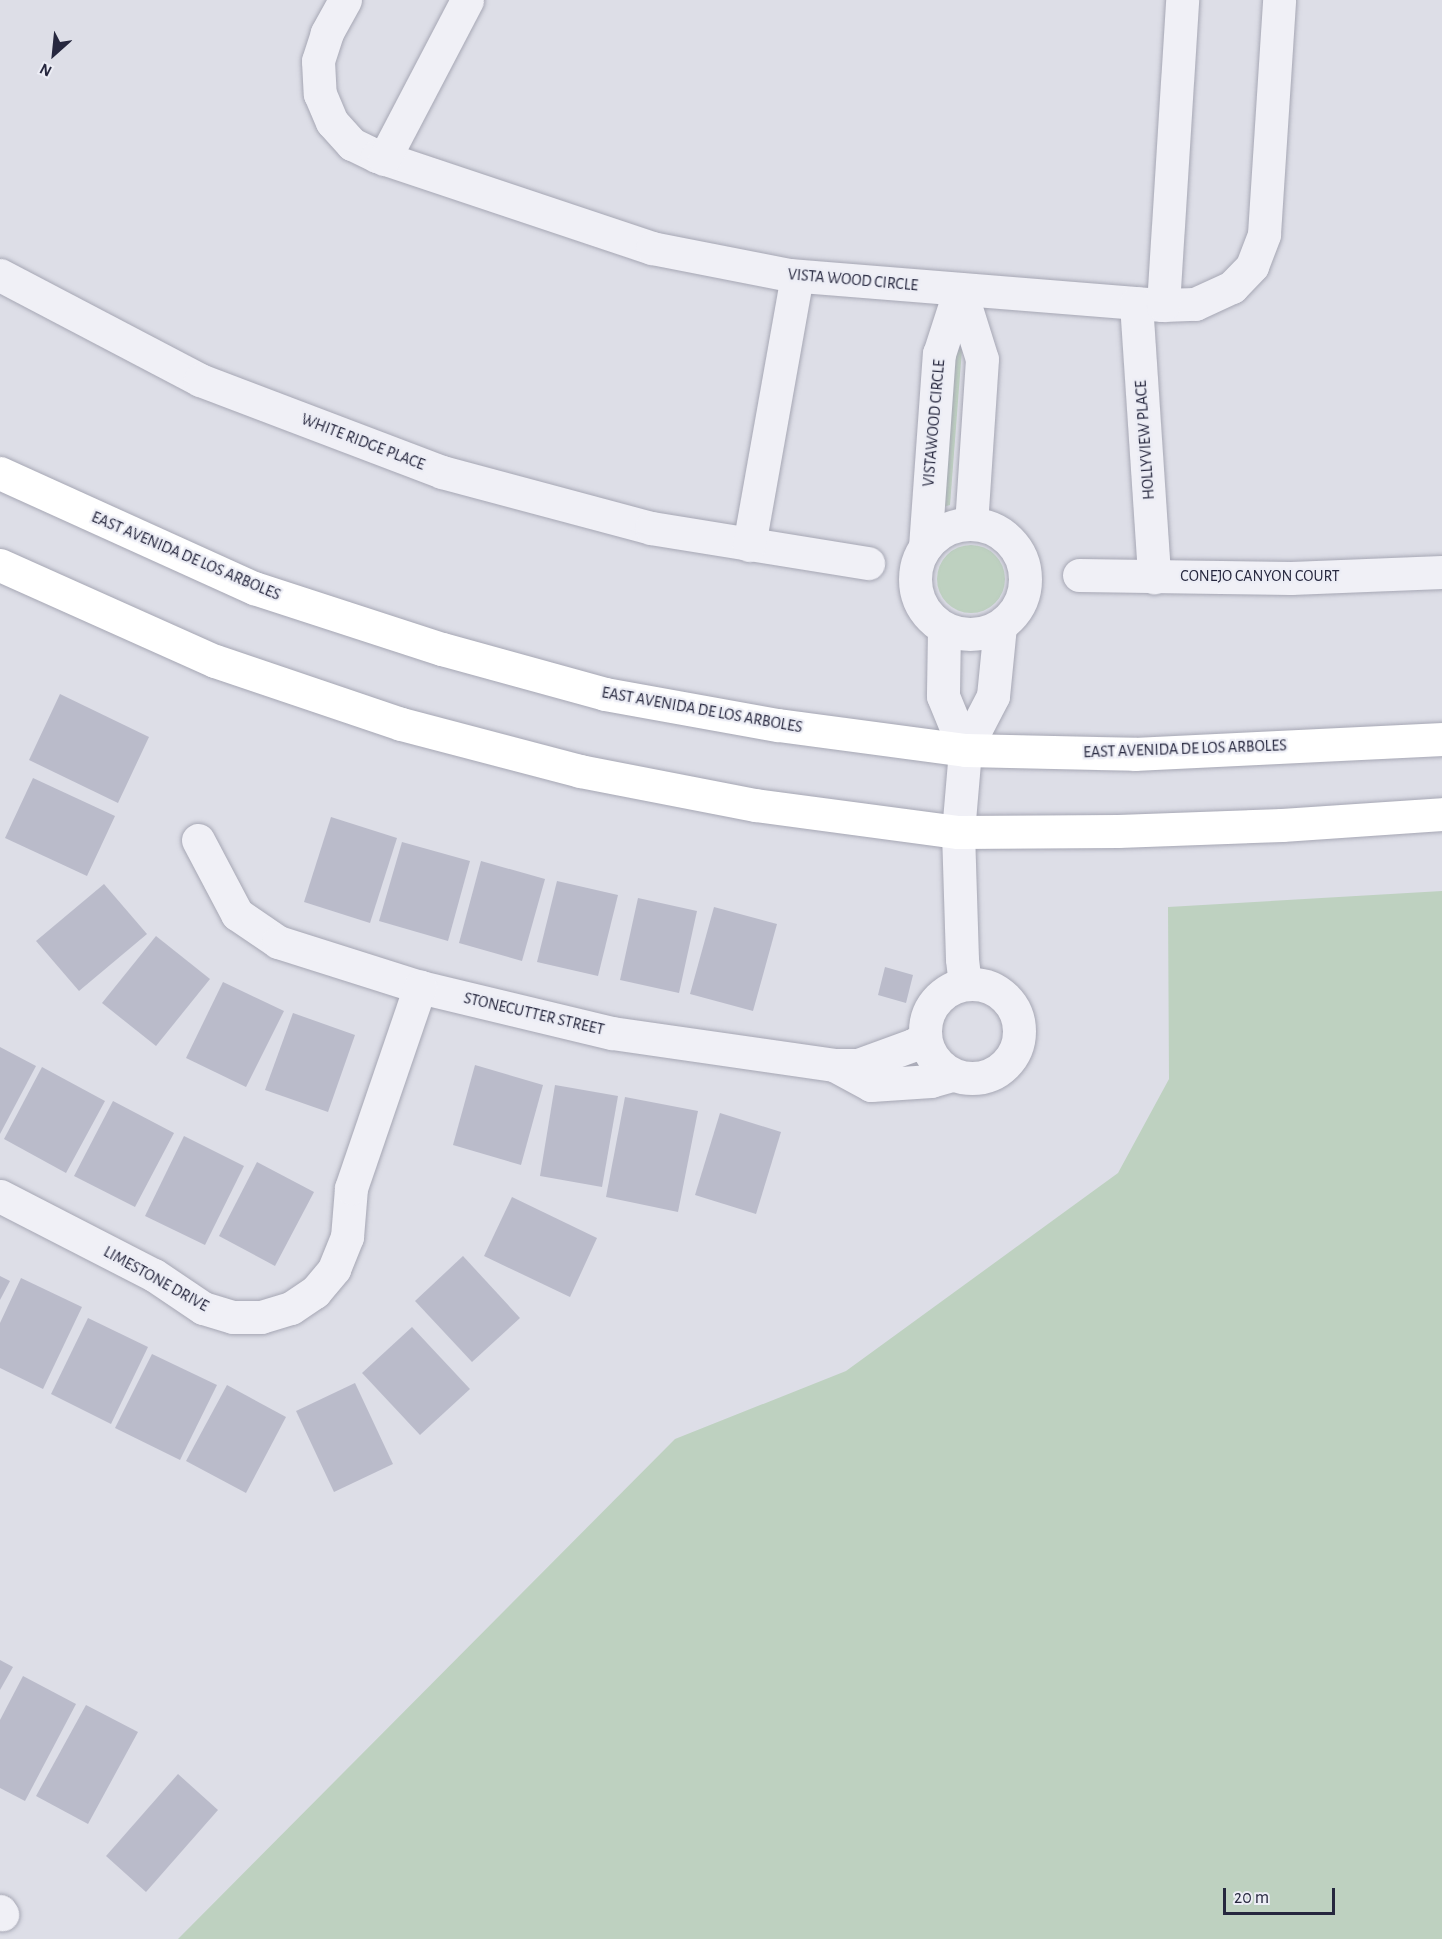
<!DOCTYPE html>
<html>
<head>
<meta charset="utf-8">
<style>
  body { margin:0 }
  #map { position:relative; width:1442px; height:1939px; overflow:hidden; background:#dddee7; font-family:"Alegreya Sans",sans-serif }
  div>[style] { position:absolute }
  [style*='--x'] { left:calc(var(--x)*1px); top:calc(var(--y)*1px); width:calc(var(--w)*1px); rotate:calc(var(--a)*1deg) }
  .green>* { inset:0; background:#bed1c0 }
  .round { border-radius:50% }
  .building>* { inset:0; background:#babbca }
  .roads { filter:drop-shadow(0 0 2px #a6a7b4) drop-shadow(0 0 2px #a6a7b4) }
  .minor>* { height:33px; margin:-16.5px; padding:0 16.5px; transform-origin:16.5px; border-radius:16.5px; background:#f0f0f6 }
  .minor>.ring { margin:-16.5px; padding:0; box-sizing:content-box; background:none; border:33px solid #f0f0f6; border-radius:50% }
  .major>* { height:33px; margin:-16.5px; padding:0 16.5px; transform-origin:16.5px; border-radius:16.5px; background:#fff }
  span { translate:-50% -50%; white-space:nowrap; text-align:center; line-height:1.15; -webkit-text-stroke:4.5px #ecedf5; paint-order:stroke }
  .street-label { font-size:16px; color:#26273e }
  .north { position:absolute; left:24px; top:24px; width:60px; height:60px; -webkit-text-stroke:4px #ecedf5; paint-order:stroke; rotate:207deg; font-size:16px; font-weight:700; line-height:24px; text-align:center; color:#26273e }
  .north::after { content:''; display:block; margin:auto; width:21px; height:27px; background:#26273e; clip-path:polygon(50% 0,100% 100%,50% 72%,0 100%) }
  .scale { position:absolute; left:1223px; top:1888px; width:112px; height:27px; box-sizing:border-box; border:3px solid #26273e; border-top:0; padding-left:8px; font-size:18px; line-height:21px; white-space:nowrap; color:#26273e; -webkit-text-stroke:4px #ecedf5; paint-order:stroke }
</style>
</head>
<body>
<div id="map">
  <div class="green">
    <i style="clip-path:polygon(956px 348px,962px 349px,950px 505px,943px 507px)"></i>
    <i class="round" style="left:937px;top:545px;width:68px;height:68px"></i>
    <i style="clip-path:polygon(1442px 891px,1442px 1939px,178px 1939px,675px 1439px,846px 1371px,1118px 1173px,1169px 1079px,1168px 907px)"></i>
  </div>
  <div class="building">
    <i style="clip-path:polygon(60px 694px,149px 737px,118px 803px,29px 760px)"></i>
    <i style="clip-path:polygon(33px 778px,115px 816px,87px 876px,5px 838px)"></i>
    <i style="clip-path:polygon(331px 817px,397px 838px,370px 923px,304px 902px)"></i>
    <i style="clip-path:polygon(402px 842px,470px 861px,448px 941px,379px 921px)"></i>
    <i style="clip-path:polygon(481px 861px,545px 879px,522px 961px,459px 943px)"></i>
    <i style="clip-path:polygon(557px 881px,618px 895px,598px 976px,537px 962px)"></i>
    <i style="clip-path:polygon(104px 884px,147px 934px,79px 991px,36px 941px)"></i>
    <i style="clip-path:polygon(638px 898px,697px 911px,679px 993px,620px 980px)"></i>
    <i style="clip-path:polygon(714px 907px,777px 924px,753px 1011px,690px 994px)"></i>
    <i style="clip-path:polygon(156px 936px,210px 979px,156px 1046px,102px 1003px)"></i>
    <i style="clip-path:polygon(885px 967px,913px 975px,906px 1003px,878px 995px)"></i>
    <i style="clip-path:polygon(223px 982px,284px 1011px,246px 1087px,186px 1058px)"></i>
    <i style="clip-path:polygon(293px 1013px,355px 1035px,328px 1112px,265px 1090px)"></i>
    <i style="clip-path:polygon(0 1047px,36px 1066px,0 1134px)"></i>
    <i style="clip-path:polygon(475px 1065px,543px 1085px,521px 1165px,453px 1145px)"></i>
    <i style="clip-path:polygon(42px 1067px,105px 1101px,66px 1173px,4px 1139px)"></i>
    <i style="clip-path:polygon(555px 1085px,618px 1096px,602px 1187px,540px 1176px)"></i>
    <i style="clip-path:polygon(625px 1097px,698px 1111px,678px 1212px,606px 1197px)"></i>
    <i style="clip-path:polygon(113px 1101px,174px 1133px,135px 1207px,74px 1176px)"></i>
    <i style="clip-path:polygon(720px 1113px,781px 1132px,756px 1214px,695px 1195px)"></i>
    <i style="clip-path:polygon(184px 1136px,244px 1166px,205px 1245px,145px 1216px)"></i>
    <i style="clip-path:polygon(257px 1162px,314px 1192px,275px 1266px,219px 1236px)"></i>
    <i style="clip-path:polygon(512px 1197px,597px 1238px,570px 1297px,484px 1256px)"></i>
    <i style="clip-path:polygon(463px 1256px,520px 1318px,472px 1362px,415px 1301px)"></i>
    <i style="clip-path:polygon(0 1276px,10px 1281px,0 1300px)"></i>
    <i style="clip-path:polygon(21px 1278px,82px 1307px,43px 1389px,0 1368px,0 1323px)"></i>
    <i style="clip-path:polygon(88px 1318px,148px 1347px,111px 1424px,51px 1394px)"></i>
    <i style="clip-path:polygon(412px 1327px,470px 1389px,420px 1435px,362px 1373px)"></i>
    <i style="clip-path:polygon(152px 1354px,217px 1385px,180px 1460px,115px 1428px)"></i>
    <i style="clip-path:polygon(355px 1383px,393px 1464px,334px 1492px,296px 1411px)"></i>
    <i style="clip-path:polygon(227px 1385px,286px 1417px,246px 1493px,186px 1461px)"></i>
    <i style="clip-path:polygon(0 1660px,13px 1667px,0 1690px)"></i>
    <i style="clip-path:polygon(23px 1676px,76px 1704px,25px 1801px,0 1788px,0 1720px)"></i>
    <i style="clip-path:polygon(86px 1705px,138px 1732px,88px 1824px,36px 1796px)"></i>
    <i style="clip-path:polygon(178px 1774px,218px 1810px,146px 1892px,106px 1856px)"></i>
  </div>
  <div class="roads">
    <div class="minor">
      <i style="--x:345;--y:0;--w:38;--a:119"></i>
      <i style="--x:327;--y:33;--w:29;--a:108"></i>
      <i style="--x:318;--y:61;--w:33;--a:87"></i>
      <i style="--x:320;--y:94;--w:30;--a:67"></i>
      <i style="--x:332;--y:122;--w:30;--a:48"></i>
      <i style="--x:352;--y:144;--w:28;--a:26"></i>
      <i style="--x:377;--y:156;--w:290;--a:18.5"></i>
      <i style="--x:652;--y:248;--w:140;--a:11.1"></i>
      <i style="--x:789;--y:275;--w:375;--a:4.6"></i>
      <i style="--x:1163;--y:305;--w:32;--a:-2"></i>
      <i style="--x:1195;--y:304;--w:41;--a:-24.7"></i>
      <i style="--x:1232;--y:287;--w:29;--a:-46"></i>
      <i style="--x:1252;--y:266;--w:34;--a:-69"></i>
      <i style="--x:1264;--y:234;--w:234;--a:-86.3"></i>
      <i style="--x:384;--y:159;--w:179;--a:-62.4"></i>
      <i style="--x:0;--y:275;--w:226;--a:27.7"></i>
      <i style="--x:200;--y:380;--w:259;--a:20.8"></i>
      <i style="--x:442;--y:472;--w:216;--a:15"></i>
      <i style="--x:651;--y:528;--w:220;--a:9.2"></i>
      <i style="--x:960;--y:289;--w:73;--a:72.6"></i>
      <i style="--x:982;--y:359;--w:165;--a:93.8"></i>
      <i style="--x:1136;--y:303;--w:275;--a:86.2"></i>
      <i style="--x:1163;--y:305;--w:306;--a:-86.4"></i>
      <i class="ring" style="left:915px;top:524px;width:77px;height:77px"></i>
      <i style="--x:749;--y:545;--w:273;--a:-79.9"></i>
      <i style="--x:925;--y:547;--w:194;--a:-85.9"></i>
      <i style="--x:939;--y:354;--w:68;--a:-72.1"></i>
      <i style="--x:1079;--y:575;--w:212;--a:0.8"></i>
      <i style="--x:1291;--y:578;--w:151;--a:-2.3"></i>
      <i style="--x:944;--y:629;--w:67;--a:90.9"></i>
      <i style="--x:943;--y:696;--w:58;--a:67.8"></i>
      <i style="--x:198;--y:840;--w:84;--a:62.2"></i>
      <i style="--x:237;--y:914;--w:50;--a:34.3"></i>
      <i style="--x:278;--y:942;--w:149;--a:17.6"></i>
      <i style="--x:420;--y:987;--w:197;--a:13.5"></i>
      <i style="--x:612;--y:1033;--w:224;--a:8.2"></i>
      <i style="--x:834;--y:1065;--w:24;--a:0"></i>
      <i style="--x:858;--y:1065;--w:59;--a:-20"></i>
      <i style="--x:913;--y:1045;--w:14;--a:-30"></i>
      <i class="ring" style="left:925px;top:984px;width:61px;height:61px"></i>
      <i style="--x:965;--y:984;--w:25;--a:-97"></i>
      <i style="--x:962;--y:959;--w:127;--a:-91.8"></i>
      <i style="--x:958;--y:832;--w:82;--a:-85.1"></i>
      <i style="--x:965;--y:750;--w:61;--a:-62.6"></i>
      <i style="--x:993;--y:696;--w:70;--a:-84.3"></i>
      <i style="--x:834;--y:1065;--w:42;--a:28.4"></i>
      <i style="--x:871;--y:1085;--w:60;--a:-3.8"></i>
      <i style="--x:931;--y:1081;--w:22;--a:-16"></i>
      <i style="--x:0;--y:1196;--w:173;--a:27.2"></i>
      <i style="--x:154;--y:1275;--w:59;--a:34"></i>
      <i style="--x:203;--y:1308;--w:31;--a:17"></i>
      <i style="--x:233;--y:1317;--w:28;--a:0"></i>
      <i style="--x:261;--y:1317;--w:31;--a:-17"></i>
      <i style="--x:291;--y:1308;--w:29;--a:-34"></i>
      <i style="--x:315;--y:1292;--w:30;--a:-50"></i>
      <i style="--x:334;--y:1269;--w:35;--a:-68"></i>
      <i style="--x:347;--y:1237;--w:49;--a:-85.3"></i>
      <i style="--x:351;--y:1188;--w:213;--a:-71.1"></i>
      <i style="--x:0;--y:1911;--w:4;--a:56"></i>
    </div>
    <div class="major">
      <i style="--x:0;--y:473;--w:279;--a:24.4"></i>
      <i style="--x:254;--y:588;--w:198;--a:18"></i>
      <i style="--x:442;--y:649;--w:169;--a:15.4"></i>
      <i style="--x:605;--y:694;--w:176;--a:10.2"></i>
      <i style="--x:778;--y:725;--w:189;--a:7.6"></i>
      <i style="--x:965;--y:750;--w:170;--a:1.3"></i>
      <i style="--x:1135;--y:754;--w:307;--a:-2.8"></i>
      <i style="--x:0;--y:565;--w:235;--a:24.1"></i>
      <i style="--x:215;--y:661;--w:196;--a:18.7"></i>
      <i style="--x:401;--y:724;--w:185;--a:14.7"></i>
      <i style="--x:580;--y:771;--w:178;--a:11"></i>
      <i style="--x:755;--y:805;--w:205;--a:7.6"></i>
      <i style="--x:958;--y:832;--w:160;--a:-0.4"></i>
      <i style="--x:1118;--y:831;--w:164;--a:-2.1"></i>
      <i style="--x:1282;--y:825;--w:160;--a:-3.9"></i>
    </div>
  </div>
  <div class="street-label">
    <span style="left:853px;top:280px;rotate:5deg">VISTA WOOD CIRCLE</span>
    <span style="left:934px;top:423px;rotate:-85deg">VISTAWOOD CIRCLE</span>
    <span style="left:1145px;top:440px;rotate:-94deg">HOLLYVIEW PLACE</span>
    <span style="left:363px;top:442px;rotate:21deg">WHITE RIDGE PLACE</span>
    <span style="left:186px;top:556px;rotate:23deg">EAST AVENIDA DE LOS ARBOLES</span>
    <span style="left:1260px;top:576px">CONEJO CANYON COURT</span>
    <span style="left:702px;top:710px;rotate:10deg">EAST AVENIDA DE LOS ARBOLES</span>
    <span style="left:1185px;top:749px;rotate:-2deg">EAST AVENIDA DE LOS ARBOLES</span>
    <span style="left:534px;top:1014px;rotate:13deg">STONECUTTER STREET</span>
    <span style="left:156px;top:1279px;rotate:29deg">LIMESTONE DRIVE</span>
  </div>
  <div class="north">N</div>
  <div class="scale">20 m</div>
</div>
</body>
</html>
